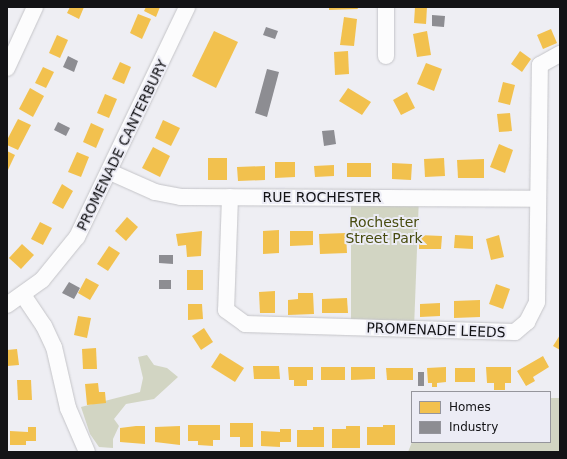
<!DOCTYPE html>
<html>
<head>
<meta charset="utf-8">
<style>
  body { margin:0 }
  #map { position:relative; width:567px; height:459px; overflow:hidden; background:#eeeef3; font-family:"DejaVu Sans",sans-serif }
  div>[style] { position:absolute }
  [style*='--x'] { left:calc(var(--x)*1px); top:calc(var(--y)*1px); width:calc(var(--w)*1px); rotate:calc(var(--a)*1deg) }
  .green>* { inset:0; background:#d2d5c3 }
  .homes>* { inset:0; background:#f2c14e }
  .industry>* { inset:0; background:#8d8d92 }
  .roads { filter:drop-shadow(0 0 1px #c4c4c8) drop-shadow(0 0 1px #c4c4c8) }
  .minor>* { height:16px; margin:-8px; padding:0 8px; transform-origin:8px; border-radius:8px; background:#fcfcfd }
  span { translate:-50% -50%; white-space:nowrap; text-align:center; line-height:1.15; -webkit-text-stroke:4px #ececf5; paint-order:stroke }
  .street-label { font-size:14px; color:#131316 }
  .park-label { font-size:14px; color:#484c0f }
  .frame { position:absolute; inset:0; border:8px solid #131316; pointer-events:none }
  .legend { position:absolute; left:411px; top:391px; width:140px; height:52px; box-sizing:border-box; background:#ececf5; border:1px solid #95959c; margin:0; padding:5px 7px; list-style:none; font-size:12px; color:#131316 }
  .legend li { display:flex; align-items:center; gap:8px; height:20px }
  .legend b { width:20px; border:1px solid #95959c }
</style>
</head>
<body>
<div id="map">
  <div class="green">
    <i style="clip-path:polygon(351px 196px,419px 196px,414px 329px,351px 327px)"></i>
    <i style="clip-path:polygon(147px 355px,154px 365px,167px 368px,178px 377px,154px 399px,126px 404px,114px 419px,119px 426px,113px 439px,113px 448px,99px 447px,90px 434px,81px 407px,140px 392px,143px 378px,138px 357px)"></i>
    <i style="clip-path:polygon(550px 398px,560px 398px,560px 452px,408px 452px,412px 442px,550px 442px)"></i>
  </div>
  <div class="homes">
    <i style="clip-path:polygon(70px 7px,84px 7px,79px 19px,67px 13px)"></i>
    <i style="clip-path:polygon(146px 7px,160px 7px,156px 17px,144px 11px)"></i>
    <i style="clip-path:polygon(329px 7px,357px 7px,358px 9px,329px 10px)"></i>
    <i style="clip-path:polygon(415px 7px,427px 7px,426px 24px,414px 23px)"></i>
    <i style="clip-path:polygon(138px 14px,151px 19px,142px 39px,130px 33px)"></i>
    <i style="clip-path:polygon(344px 17px,357px 19px,354px 46px,340px 45px)"></i>
    <i style="clip-path:polygon(551px 29px,557px 43px,543px 49px,537px 35px)"></i>
    <i style="clip-path:polygon(214px 31px,238px 42px,216px 88px,192px 76px)"></i>
    <i style="clip-path:polygon(427px 31px,431px 55px,417px 57px,413px 34px)"></i>
    <i style="clip-path:polygon(57px 35px,68px 40px,60px 58px,49px 53px)"></i>
    <i style="clip-path:polygon(348px 51px,349px 74px,335px 75px,334px 52px)"></i>
    <i style="clip-path:polygon(520px 51px,531px 59px,522px 72px,511px 64px)"></i>
    <i style="clip-path:polygon(120px 62px,131px 67px,124px 84px,112px 79px)"></i>
    <i style="clip-path:polygon(426px 63px,442px 69px,434px 91px,417px 84px)"></i>
    <i style="clip-path:polygon(43px 67px,54px 72px,46px 88px,35px 83px)"></i>
    <i style="clip-path:polygon(503px 82px,515px 85px,510px 105px,498px 102px)"></i>
    <i style="clip-path:polygon(30px 88px,44px 96px,33px 117px,19px 109px)"></i>
    <i style="clip-path:polygon(348px 88px,371px 102px,362px 115px,339px 101px)"></i>
    <i style="clip-path:polygon(407px 92px,415px 108px,401px 115px,393px 100px)"></i>
    <i style="clip-path:polygon(105px 94px,117px 99px,109px 118px,97px 113px)"></i>
    <i style="clip-path:polygon(510px 113px,512px 131px,499px 132px,497px 114px)"></i>
    <i style="clip-path:polygon(18px 119px,31px 125px,18px 150px,7px 145px,7px 140px)"></i>
    <i style="clip-path:polygon(163px 120px,180px 128px,171px 146px,155px 138px)"></i>
    <i style="clip-path:polygon(91px 123px,104px 129px,96px 148px,83px 142px)"></i>
    <i style="clip-path:polygon(499px 144px,513px 150px,505px 173px,490px 167px)"></i>
    <i style="clip-path:polygon(153px 147px,170px 156px,160px 177px,142px 168px)"></i>
    <i style="clip-path:polygon(7px 151px,15px 155px,7px 172px)"></i>
    <i style="clip-path:polygon(77px 152px,89px 157px,81px 177px,68px 172px)"></i>
    <i style="clip-path:polygon(208px 158px,227px 158px,227px 180px,208px 180px)"></i>
    <i style="clip-path:polygon(444px 158px,445px 176px,425px 177px,424px 159px)"></i>
    <i style="clip-path:polygon(484px 159px,484px 178px,458px 178px,457px 160px)"></i>
    <i style="clip-path:polygon(275px 162px,295px 162px,295px 177px,275px 178px)"></i>
    <i style="clip-path:polygon(347px 163px,371px 163px,371px 177px,347px 177px)"></i>
    <i style="clip-path:polygon(392px 163px,412px 164px,411px 180px,392px 179px)"></i>
    <i style="clip-path:polygon(334px 165px,334px 176px,315px 177px,314px 166px)"></i>
    <i style="clip-path:polygon(265px 166px,265px 180px,238px 181px,237px 167px)"></i>
    <i style="clip-path:polygon(62px 184px,73px 191px,63px 209px,52px 203px)"></i>
    <i style="clip-path:polygon(127px 217px,138px 227px,126px 241px,115px 231px)"></i>
    <i style="clip-path:polygon(40px 222px,52px 228px,43px 245px,31px 239px)"></i>
    <i style="clip-path:polygon(279px 230px,279px 253px,263px 254px,263px 231px)"></i>
    <i style="clip-path:polygon(202px 231px,201px 256px,187px 257px,186px 245px,178px 246px,176px 234px)"></i>
    <i style="clip-path:polygon(290px 231px,313px 231px,313px 245px,290px 246px)"></i>
    <i style="clip-path:polygon(346px 233px,347px 253px,320px 254px,319px 234px)"></i>
    <i style="clip-path:polygon(419px 235px,442px 236px,441px 249px,419px 249px)"></i>
    <i style="clip-path:polygon(455px 235px,473px 236px,473px 249px,454px 248px)"></i>
    <i style="clip-path:polygon(499px 235px,504px 257px,491px 260px,486px 239px)"></i>
    <i style="clip-path:polygon(22px 244px,34px 255px,21px 269px,9px 258px)"></i>
    <i style="clip-path:polygon(109px 246px,120px 253px,108px 271px,97px 264px)"></i>
    <i style="clip-path:polygon(187px 270px,203px 270px,203px 290px,187px 290px)"></i>
    <i style="clip-path:polygon(86px 278px,99px 285px,90px 300px,78px 293px)"></i>
    <i style="clip-path:polygon(496px 284px,510px 289px,503px 309px,489px 304px)"></i>
    <i style="clip-path:polygon(275px 291px,275px 313px,260px 313px,259px 292px)"></i>
    <i style="clip-path:polygon(298px 293px,313px 293px,314px 314px,288px 315px,288px 300px,298px 299px)"></i>
    <i style="clip-path:polygon(347px 298px,348px 313px,322px 313px,322px 299px)"></i>
    <i style="clip-path:polygon(480px 300px,480px 317px,454px 318px,454px 301px)"></i>
    <i style="clip-path:polygon(440px 303px,440px 316px,420px 317px,420px 304px)"></i>
    <i style="clip-path:polygon(188px 304px,202px 304px,203px 319px,188px 320px)"></i>
    <i style="clip-path:polygon(78px 316px,91px 318px,87px 338px,74px 335px)"></i>
    <i style="clip-path:polygon(204px 328px,213px 342px,201px 350px,192px 336px)"></i>
    <i style="clip-path:polygon(560px 335px,560px 350px,553px 346px)"></i>
    <i style="clip-path:polygon(96px 348px,97px 369px,83px 369px,82px 349px)"></i>
    <i style="clip-path:polygon(17px 349px,19px 365px,7px 366px,7px 350px)"></i>
    <i style="clip-path:polygon(220px 353px,244px 368px,235px 382px,211px 367px)"></i>
    <i style="clip-path:polygon(543px 356px,549px 367px,533px 377px,535px 381px,526px 386px,517px 371px)"></i>
    <i style="clip-path:polygon(253px 366px,279px 366px,280px 379px,254px 379px)"></i>
    <i style="clip-path:polygon(288px 367px,313px 367px,313px 380px,307px 380px,307px 386px,294px 386px,294px 380px,289px 380px)"></i>
    <i style="clip-path:polygon(321px 367px,345px 367px,345px 380px,321px 380px)"></i>
    <i style="clip-path:polygon(351px 367px,375px 367px,375px 379px,351px 380px)"></i>
    <i style="clip-path:polygon(446px 367px,446px 382px,437px 383px,437px 387px,432px 387px,432px 383px,428px 383px,427px 368px)"></i>
    <i style="clip-path:polygon(486px 367px,511px 367px,511px 383px,505px 383px,505px 390px,494px 390px,494px 383px,487px 383px)"></i>
    <i style="clip-path:polygon(386px 368px,413px 368px,413px 380px,387px 380px)"></i>
    <i style="clip-path:polygon(455px 368px,475px 368px,475px 382px,455px 382px)"></i>
    <i style="clip-path:polygon(17px 380px,31px 380px,32px 400px,18px 400px)"></i>
    <i style="clip-path:polygon(98px 383px,99px 392px,105px 392px,106px 403px,87px 405px,85px 384px)"></i>
    <i style="clip-path:polygon(230px 423px,253px 423px,253px 447px,240px 447px,240px 437px,230px 437px)"></i>
    <i style="clip-path:polygon(188px 425px,220px 425px,220px 440px,213px 440px,213px 446px,198px 445px,198px 441px,188px 441px)"></i>
    <i style="clip-path:polygon(383px 425px,395px 425px,395px 445px,367px 445px,367px 427px,383px 427px)"></i>
    <i style="clip-path:polygon(136px 426px,145px 426px,145px 444px,120px 442px,120px 428px)"></i>
    <i style="clip-path:polygon(180px 426px,180px 445px,155px 442px,155px 427px)"></i>
    <i style="clip-path:polygon(346px 426px,360px 426px,360px 448px,332px 448px,332px 429px,346px 429px)"></i>
    <i style="clip-path:polygon(28px 427px,36px 427px,36px 441px,26px 441px,26px 445px,10px 445px,10px 431px,28px 432px)"></i>
    <i style="clip-path:polygon(313px 427px,324px 427px,324px 447px,297px 447px,297px 430px,313px 430px)"></i>
    <i style="clip-path:polygon(280px 429px,291px 429px,291px 442px,280px 442px,280px 447px,261px 446px,261px 431px,280px 432px)"></i>
  </div>
  <div class="industry">
    <i style="clip-path:polygon(432px 15px,445px 16px,444px 27px,432px 26px)"></i>
    <i style="clip-path:polygon(266px 27px,278px 31px,275px 39px,263px 35px)"></i>
    <i style="clip-path:polygon(68px 56px,78px 61px,74px 72px,63px 67px)"></i>
    <i style="clip-path:polygon(267px 69px,279px 72px,267px 117px,255px 113px)"></i>
    <i style="clip-path:polygon(58px 122px,70px 128px,66px 136px,54px 130px)"></i>
    <i style="clip-path:polygon(334px 130px,336px 144px,324px 146px,322px 131px)"></i>
    <i style="clip-path:polygon(159px 255px,173px 255px,173px 264px,159px 263px)"></i>
    <i style="clip-path:polygon(159px 280px,171px 280px,171px 289px,159px 289px)"></i>
    <i style="clip-path:polygon(69px 282px,80px 288px,74px 299px,62px 293px)"></i>
    <i style="clip-path:polygon(418px 372px,424px 372px,424px 386px,418px 386px)"></i>
  </div>
  <div class="roads">
    <div class="minor">
      <i style="--x:386;--y:56;--w:49;--a:-90"></i>
      <i style="--x:7;--y:68;--w:67;--a:-65.3"></i>
      <i style="--x:110;--y:172;--w:49;--a:24"></i>
      <i style="--x:155;--y:192;--w:26;--a:11"></i>
      <i style="--x:181;--y:197;--w:357;--a:0.3"></i>
      <i style="--x:230;--y:197;--w:113;--a:92"></i>
      <i style="--x:226;--y:310;--w:24;--a:36"></i>
      <i style="--x:245;--y:324;--w:270;--a:1.7"></i>
      <i style="--x:515;--y:332;--w:16;--a:-40"></i>
      <i style="--x:527;--y:322;--w:22;--a:-63"></i>
      <i style="--x:537;--y:302;--w:237;--a:-89.3"></i>
      <i style="--x:540;--y:65;--w:23;--a:-29"></i>
      <i style="--x:23;--y:295;--w:37;--a:56"></i>
      <i style="--x:44;--y:326;--w:23;--a:65"></i>
      <i style="--x:54;--y:347;--w:63;--a:77.1"></i>
      <i style="--x:68;--y:408;--w:48;--a:66.6"></i>
      <i style="--x:7;--y:305;--w:43;--a:-35.5"></i>
      <i style="--x:42;--y:280;--w:55;--a:-50.9"></i>
      <i style="--x:77;--y:237;--w:255;--a:-64.4"></i>
    </div>
  </div>
  <div class="street-label">
    <span style="left:122px;top:145px;rotate:-64deg">PROMENADE CANTERBURY</span>
    <span style="left:322px;top:197px">RUE ROCHESTER</span>
    <span style="left:436px;top:330px;rotate:2deg">PROMENADE LEEDS</span>
  </div>
  <div class="park-label">
    <span style="left:384px;top:230px">Rochester<br>Street Park</span>
  </div>
  <div class="frame"></div>
  <ul class="legend">
  <li><b style="height:11px;background:#f2c14e"></b>Homes</li>
  <li><b style="height:11px;background:#8d8d92"></b>Industry</li>
  </ul>
</div>
</body>
</html>
